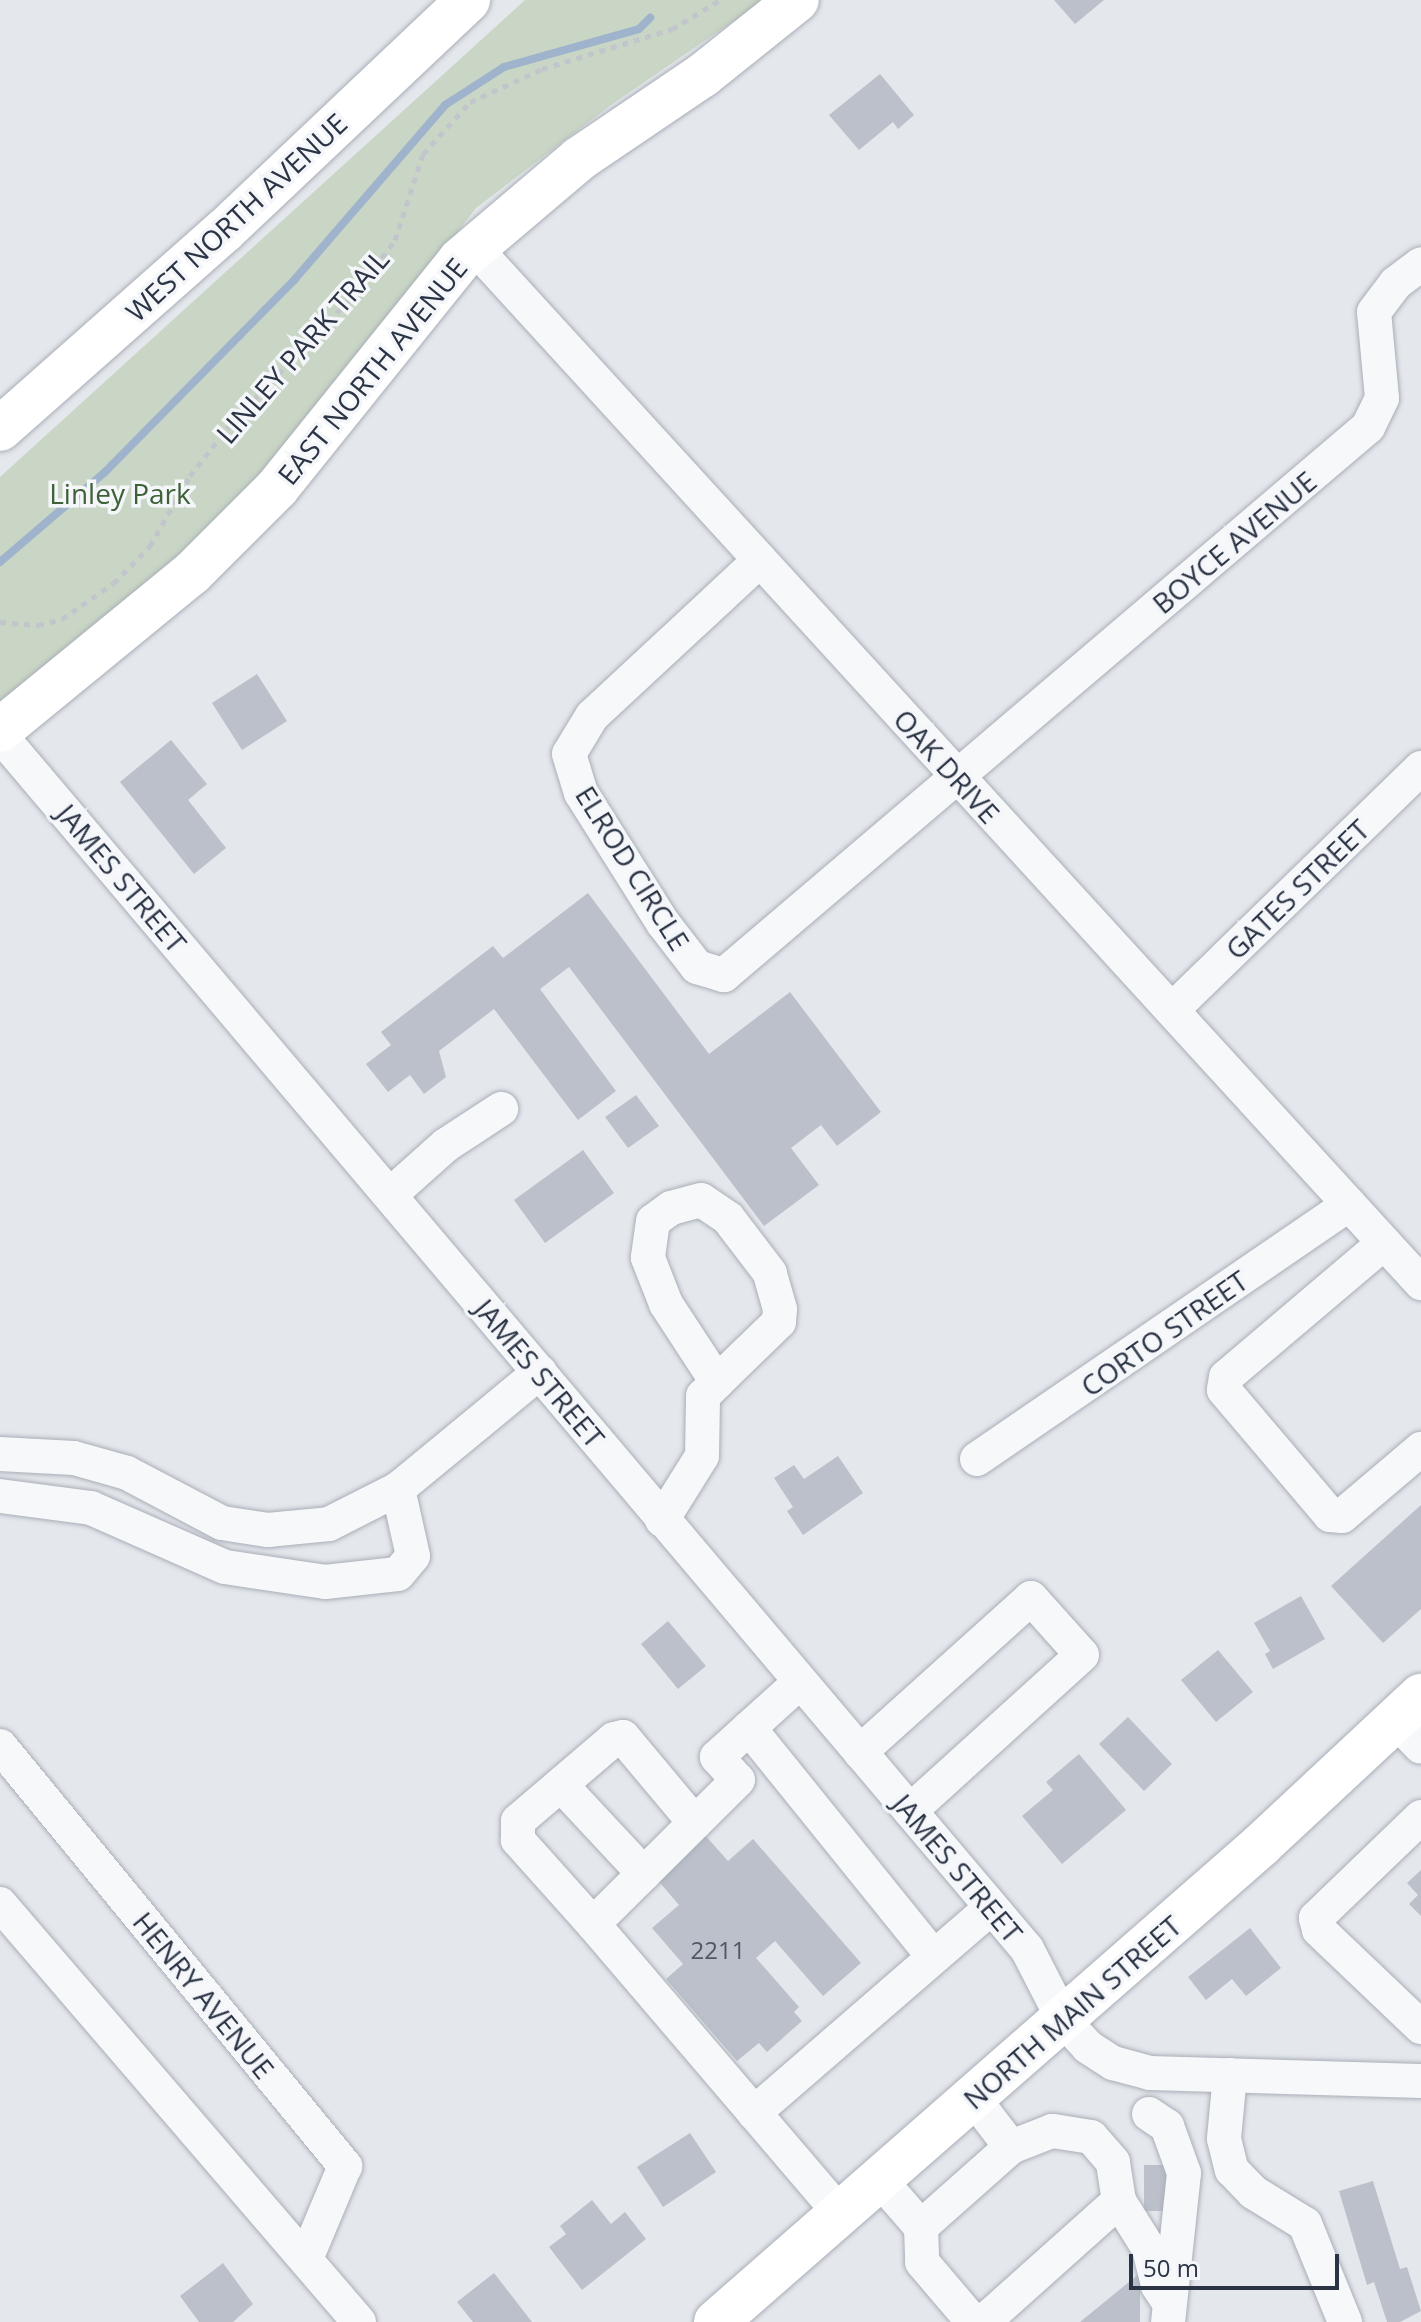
<!DOCTYPE html>
<html>
<head>
<meta charset="utf-8">
<style>
  body { margin:0 }
  #map { position:relative; width:1421px; height:2322px; overflow:hidden; background:#e4e7ec; font-family:"Open Sans",sans-serif }
  div>[style] { position:absolute }
  [style*='--x'] { left:calc(var(--x)*1px); top:calc(var(--y)*1px); width:calc(var(--w)*1px); rotate:calc(var(--a)*1deg) }
  .green>* { inset:0; background:#c9d6c5 }
  .stream>* { height:8px; margin:-4px; padding:0 4px; transform-origin:4px; border-radius:4px; background:#9fb4cc }
  .building>* { inset:0; background:#bbc0ca }
  .path>* { height:5px; margin-top:-2.5px; transform-origin:0; background:repeating-linear-gradient(90deg,#c2c5cb 0 6px,transparent 0 12px) }
  .roads { filter:drop-shadow(0 0 2px #a9aeb7) drop-shadow(0 0 2px #a9aeb7) }
  .minor>* { height:34px; margin:-17px; padding:0 17px; transform-origin:17px; border-radius:17px; background:#f7f8fa }
  .major>* { height:44px; margin:-22px; padding:0 22px; transform-origin:22px; border-radius:22px; background:#fff }
  span { translate:-50% -50%; white-space:nowrap; text-align:center; line-height:1.15; -webkit-text-stroke:7px #f4f6f9; paint-order:stroke }
  .number-label { font-size:24px; color:#4f5766 }
  .number-label span { -webkit-text-stroke-width:0 }
  .street-label { font-size:28px; color:#2b3445 }
  .park-label { font-size:28px; color:#3f6138 }
  .scale { position:absolute; left:1129px; top:2254px; width:210px; height:36px; box-sizing:border-box; border:4px solid #2b3445; border-top:0; padding-left:10px; font-size:24px; line-height:28px; white-space:nowrap; color:#2b3445; -webkit-text-stroke:6px #f4f6f9; paint-order:stroke }
</style>
</head>
<body>
<div id="map">
  <div class="green">
    <i style="clip-path:polygon(525px 0,764px 0,611px 105px,476px 208px,262px 486px,0 713px,0 477px)"></i>
  </div>
  <div class="stream">
    <i style="--x:0;--y:562;--w:138;--a:-40.6"></i>
    <i style="--x:105;--y:472;--w:271;--a:-45.4"></i>
    <i style="--x:295;--y:279;--w:230;--a:-49.2"></i>
    <i style="--x:445;--y:105;--w:70;--a:-32.8"></i>
    <i style="--x:504;--y:67;--w:140;--a:-15.7"></i>
    <i style="--x:639;--y:29;--w:16;--a:-45"></i>
  </div>
  <div class="building">
    <i style="clip-path:polygon(1054px 0,1104px 0,1075px 24px)"></i>
    <i style="clip-path:polygon(880px 74px,914px 115px,898px 129px,893px 122px,859px 150px,829px 115px)"></i>
    <i style="clip-path:polygon(257px 674px,287px 721px,242px 750px,212px 703px)"></i>
    <i style="clip-path:polygon(171px 740px,207px 784px,188px 800px,226px 848px,194px 874px,120px 782px)"></i>
    <i style="clip-path:polygon(588px 893px,709px 1054px,790px 992px,881px 1112px,837px 1146px,821px 1125px,791px 1148px,819px 1185px,764px 1226px,569px 967px,540px 989px,616px 1091px,578px 1120px,494px 1009px,439px 1051px,446px 1077px,424px 1094px,410px 1075px,388px 1092px,366px 1064px,391px 1045px,381px 1032px,493px 946px,503px 958px)"></i>
    <i style="clip-path:polygon(636px 1095px,659px 1126px,628px 1148px,605px 1117px)"></i>
    <i style="clip-path:polygon(583px 1150px,614px 1193px,545px 1243px,514px 1200px)"></i>
    <i style="clip-path:polygon(838px 1456px,863px 1493px,803px 1535px,787px 1511px,793px 1507px,774px 1478px,794px 1465px,804px 1479px)"></i>
    <i style="clip-path:polygon(1421px 1505px,1421px 1609px,1383px 1643px,1331px 1586px)"></i>
    <i style="clip-path:polygon(1301px 1596px,1325px 1639px,1273px 1669px,1265px 1654px,1270px 1651px,1254px 1623px)"></i>
    <i style="clip-path:polygon(668px 1621px,706px 1666px,678px 1689px,641px 1644px)"></i>
    <i style="clip-path:polygon(1218px 1650px,1253px 1692px,1216px 1722px,1181px 1680px)"></i>
    <i style="clip-path:polygon(1128px 1717px,1172px 1764px,1144px 1791px,1099px 1744px)"></i>
    <i style="clip-path:polygon(1079px 1754px,1126px 1810px,1062px 1864px,1022px 1816px,1053px 1790px,1046px 1782px)"></i>
    <i style="clip-path:polygon(704px 1834px,728px 1861px,753px 1839px,861px 1963px,823px 1996px,775px 1941px,756px 1958px,799px 2007px,794px 2012px,802px 2021px,767px 2052px,759px 2043px,737px 2061px,666px 1979px,683px 1964px,652px 1928px,679px 1905px,655px 1877px)"></i>
    <i style="clip-path:polygon(1421px 1870px,1421px 1916px,1409px 1904px,1418px 1895px,1407px 1883px)"></i>
    <i style="clip-path:polygon(1250px 1928px,1281px 1968px,1246px 1996px,1232px 1979px,1206px 2000px,1188px 1977px)"></i>
    <i style="clip-path:polygon(690px 2133px,716px 2172px,663px 2207px,637px 2167px)"></i>
    <i style="clip-path:polygon(1144px 2165px,1174px 2165px,1174px 2211px,1144px 2211px)"></i>
    <i style="clip-path:polygon(1373px 2181px,1400px 2269px,1407px 2267px,1421px 2311px,1400px 2322px,1387px 2322px,1374px 2282px,1367px 2285px,1339px 2191px)"></i>
    <i style="clip-path:polygon(592px 2200px,611px 2224px,625px 2212px,646px 2239px,582px 2290px,549px 2247px,566px 2234px,560px 2226px)"></i>
    <i style="clip-path:polygon(223px 2263px,253px 2304px,233px 2322px,199px 2322px,180px 2296px)"></i>
    <i style="clip-path:polygon(494px 2273px,532px 2322px,473px 2322px,457px 2302px)"></i>
    <i style="clip-path:polygon(1140px 2273px,1140px 2322px,1080px 2322px)"></i>
  </div>
  <div class="path">
    <i style="--x:0;--y:622;--w:38;--a:5"></i>
    <i style="--x:38;--y:625;--w:25;--a:-14"></i>
    <i style="--x:62;--y:619;--w:63;--a:-34.7"></i>
    <i style="--x:114;--y:583;--w:52;--a:-45.8"></i>
    <i style="--x:150;--y:546;--w:81;--a:-60.3"></i>
    <i style="--x:190;--y:476;--w:63;--a:-52"></i>
    <i style="--x:229;--y:426;--w:180;--a:-46.4"></i>
    <i style="--x:353;--y:296;--w:70;--a:-53.1"></i>
    <i style="--x:395;--y:240;--w:90;--a:-72"></i>
    <i style="--x:423;--y:154;--w:70;--a:-47.9"></i>
    <i style="--x:470;--y:102;--w:79;--a:-24.6"></i>
    <i style="--x:542;--y:69;--w:136;--a:-17.1"></i>
    <i style="--x:672;--y:29;--w:56;--a:-31.1"></i>
  </div>
  <div class="roads">
    <div class="minor">
      <i style="--x:474;--y:247;--w:1404;--a:47.57"></i>
      <i style="--x:760;--y:560;--w:229;--a:137.1"></i>
      <i style="--x:592;--y:716;--w:44;--a:121.2"></i>
      <i style="--x:569;--y:754;--w:41;--a:72.9"></i>
      <i style="--x:581;--y:793;--w:154;--a:57.8"></i>
      <i style="--x:663;--y:923;--w:56;--a:52.3"></i>
      <i style="--x:697;--y:967;--w:28;--a:17"></i>
      <i style="--x:724;--y:975;--w:846;--a:-40.4"></i>
      <i style="--x:1368;--y:427;--w:32;--a:-64"></i>
      <i style="--x:1382;--y:398;--w:86;--a:-95.3"></i>
      <i style="--x:1374;--y:312;--w:36;--a:-53"></i>
      <i style="--x:1396;--y:283;--w:31;--a:-37"></i>
      <i style="--x:0;--y:735;--w:1590;--a:49.77"></i>
      <i style="--x:1027;--y:1949;--w:81;--a:62.8"></i>
      <i style="--x:1064;--y:2021;--w:35;--a:47"></i>
      <i style="--x:1088;--y:2047;--w:30;--a:33"></i>
      <i style="--x:1113;--y:2063;--w:38;--a:15"></i>
      <i style="--x:1150;--y:2073;--w:271;--a:1.7"></i>
      <i style="--x:1172;--y:1010;--w:347;--a:-44.2"></i>
      <i style="--x:391;--y:1194;--w:74;--a:-41.7"></i>
      <i style="--x:446;--y:1145;--w:66;--a:-33.2"></i>
      <i style="--x:1384;--y:1243;--w:207;--a:139.7"></i>
      <i style="--x:1226;--y:1377;--w:13;--a:99"></i>
      <i style="--x:1224;--y:1390;--w:164;--a:49.7"></i>
      <i style="--x:1330;--y:1515;--w:12;--a:5"></i>
      <i style="--x:1342;--y:1516;--w:104;--a:-40.3"></i>
      <i style="--x:0;--y:1454;--w:74;--a:3.1"></i>
      <i style="--x:74;--y:1458;--w:55;--a:15.8"></i>
      <i style="--x:127;--y:1473;--w:107;--a:27.8"></i>
      <i style="--x:222;--y:1523;--w:47;--a:8.7"></i>
      <i style="--x:268;--y:1530;--w:61;--a:-5.6"></i>
      <i style="--x:329;--y:1524;--w:77;--a:-26.9"></i>
      <i style="--x:398;--y:1489;--w:184;--a:-39.5"></i>
      <i style="--x:977;--y:1459;--w:451;--a:-34.4"></i>
      <i style="--x:0;--y:1496;--w:92;--a:7.5"></i>
      <i style="--x:91;--y:1508;--w:146;--a:23.8"></i>
      <i style="--x:225;--y:1567;--w:101;--a:8.5"></i>
      <i style="--x:325;--y:1582;--w:73;--a:-6.3"></i>
      <i style="--x:398;--y:1574;--w:23;--a:-50"></i>
      <i style="--x:413;--y:1556;--w:69;--a:-102.6"></i>
      <i style="--x:662;--y:1520;--w:75;--a:-58"></i>
      <i style="--x:702;--y:1456;--w:60;--a:-89"></i>
      <i style="--x:703;--y:1396;--w:20;--a:-45"></i>
      <i style="--x:717;--y:1382;--w:86;--a:-44.1"></i>
      <i style="--x:779;--y:1322;--w:13;--a:-86"></i>
      <i style="--x:780;--y:1309;--w:37;--a:-106"></i>
      <i style="--x:770;--y:1273;--w:69;--a:-127.4"></i>
      <i style="--x:728;--y:1218;--w:32;--a:-146"></i>
      <i style="--x:701;--y:1200;--w:31;--a:165"></i>
      <i style="--x:671;--y:1208;--w:22;--a:144"></i>
      <i style="--x:653;--y:1221;--w:37;--a:98"></i>
      <i style="--x:648;--y:1258;--w:49;--a:68.6"></i>
      <i style="--x:666;--y:1304;--w:93;--a:56.8"></i>
      <i style="--x:800;--y:1682;--w:112;--a:137.9"></i>
      <i style="--x:717;--y:1757;--w:31;--a:48"></i>
      <i style="--x:738;--y:1780;--w:204;--a:135.2"></i>
      <i style="--x:593;--y:1924;--w:382;--a:49.5"></i>
      <i style="--x:1395;--y:1720;--w:37;--a:46"></i>
      <i style="--x:749;--y:1728;--w:294;--a:51.1"></i>
      <i style="--x:0;--y:1746;--w:544;--a:50.6"></i>
      <i style="--x:345;--y:2166;--w:101;--a:112.8"></i>
      <i style="--x:860;--y:1752;--w:230;--a:-42"></i>
      <i style="--x:1031;--y:1598;--w:76;--a:48.2"></i>
      <i style="--x:1082;--y:1655;--w:232;--a:137.8"></i>
      <i style="--x:562;--y:1786;--w:120;--a:47"></i>
      <i style="--x:1421;--y:1817;--w:146;--a:136.1"></i>
      <i style="--x:1316;--y:1918;--w:12;--a:76"></i>
      <i style="--x:1319;--y:1930;--w:141;--a:43.6"></i>
      <i style="--x:0;--y:1904;--w:551;--a:49.34"></i>
      <i style="--x:593;--y:1924;--w:113;--a:-131.8"></i>
      <i style="--x:518;--y:1840;--w:19;--a:-90"></i>
      <i style="--x:518;--y:1821;--w:126;--a:-40.5"></i>
      <i style="--x:614;--y:1739;--w:9;--a:-13"></i>
      <i style="--x:623;--y:1737;--w:112;--a:50.1"></i>
      <i style="--x:1230;--y:2075;--w:64;--a:95.4"></i>
      <i style="--x:1224;--y:2139;--w:32;--a:76"></i>
      <i style="--x:1232;--y:2170;--w:30;--a:46"></i>
      <i style="--x:1253;--y:2192;--w:61;--a:31.6"></i>
      <i style="--x:1305;--y:2224;--w:106;--a:67.8"></i>
      <i style="--x:974;--y:2099;--w:61;--a:52.4"></i>
      <i style="--x:754;--y:2113;--w:313;--a:-40.9"></i>
      <i style="--x:1149;--y:2114;--w:22;--a:34"></i>
      <i style="--x:1167;--y:2126;--w:50;--a:70.1"></i>
      <i style="--x:1184;--y:2173;--w:150;--a:96.1"></i>
      <i style="--x:880;--y:2180;--w:62;--a:48.9"></i>
      <i style="--x:921;--y:2227;--w:35;--a:88"></i>
      <i style="--x:922;--y:2262;--w:79;--a:49.6"></i>
      <i style="--x:973;--y:2322;--w:16;--a:-15"></i>
      <i style="--x:988;--y:2318;--w:176;--a:-41.8"></i>
      <i style="--x:1119;--y:2201;--w:39;--a:-99"></i>
      <i style="--x:1113;--y:2162;--w:33;--a:-131"></i>
      <i style="--x:1091;--y:2137;--w:39;--a:-171"></i>
      <i style="--x:1052;--y:2131;--w:44;--a:158.7"></i>
      <i style="--x:1011;--y:2147;--w:120;--a:138.4"></i>
      <i style="--x:1119;--y:2201;--w:57;--a:58"></i>
      <i style="--x:1149;--y:2249;--w:38;--a:76"></i>
      <i style="--x:1158;--y:2286;--w:18;--a:56"></i>
    </div>
    <div class="major">
      <i style="--x:0;--y:429;--w:299;--a:-41.5"></i>
      <i style="--x:224;--y:231;--w:336;--a:-43.4"></i>
      <i style="--x:0;--y:730;--w:248;--a:-39.3"></i>
      <i style="--x:192;--y:573;--w:120;--a:-45"></i>
      <i style="--x:277;--y:488;--w:292;--a:-51.2"></i>
      <i style="--x:460;--y:260;--w:156;--a:-40.3"></i>
      <i style="--x:579;--y:159;--w:150;--a:-34.1"></i>
      <i style="--x:703;--y:75;--w:120;--a:-38.6"></i>
      <i style="--x:716;--y:2322;--w:724;--a:-41.19"></i>
      <i style="--x:1261;--y:1845;--w:219;--a:-43"></i>
    </div>
  </div>
  <div class="number-label">
    <span style="left:718px;top:1950px">2211</span>
  </div>
  <div class="street-label">
    <span style="left:236px;top:217px;rotate:-43deg">WEST NORTH AVENUE</span>
    <span style="left:302px;top:346px;rotate:-49deg">LINLEY PARK TRAIL</span>
    <span style="left:372px;top:371px;rotate:-51deg">EAST NORTH AVENUE</span>
    <span style="left:1234px;top:542px;rotate:-40deg">BOYCE AVENUE</span>
    <span style="left:947px;top:766px;rotate:48deg">OAK DRIVE</span>
    <span style="left:633px;top:868px;rotate:58deg">ELROD CIRCLE</span>
    <span style="left:122px;top:878px;rotate:50deg">JAMES STREET</span>
    <span style="left:1297px;top:889px;rotate:-44deg">GATES STREET</span>
    <span style="left:1164px;top:1333px;rotate:-35deg">CORTO STREET</span>
    <span style="left:540px;top:1373px;rotate:50deg">JAMES STREET</span>
    <span style="left:958px;top:1868px;rotate:50deg">JAMES STREET</span>
    <span style="left:204px;top:1995px;rotate:51deg">HENRY AVENUE</span>
    <span style="left:1072px;top:2012px;rotate:-41deg">NORTH MAIN STREET</span>
  </div>
  <div class="park-label">
    <span style="left:120px;top:493px">Linley Park</span>
  </div>
  <div class="scale">50 m</div>
</div>
</body>
</html>
